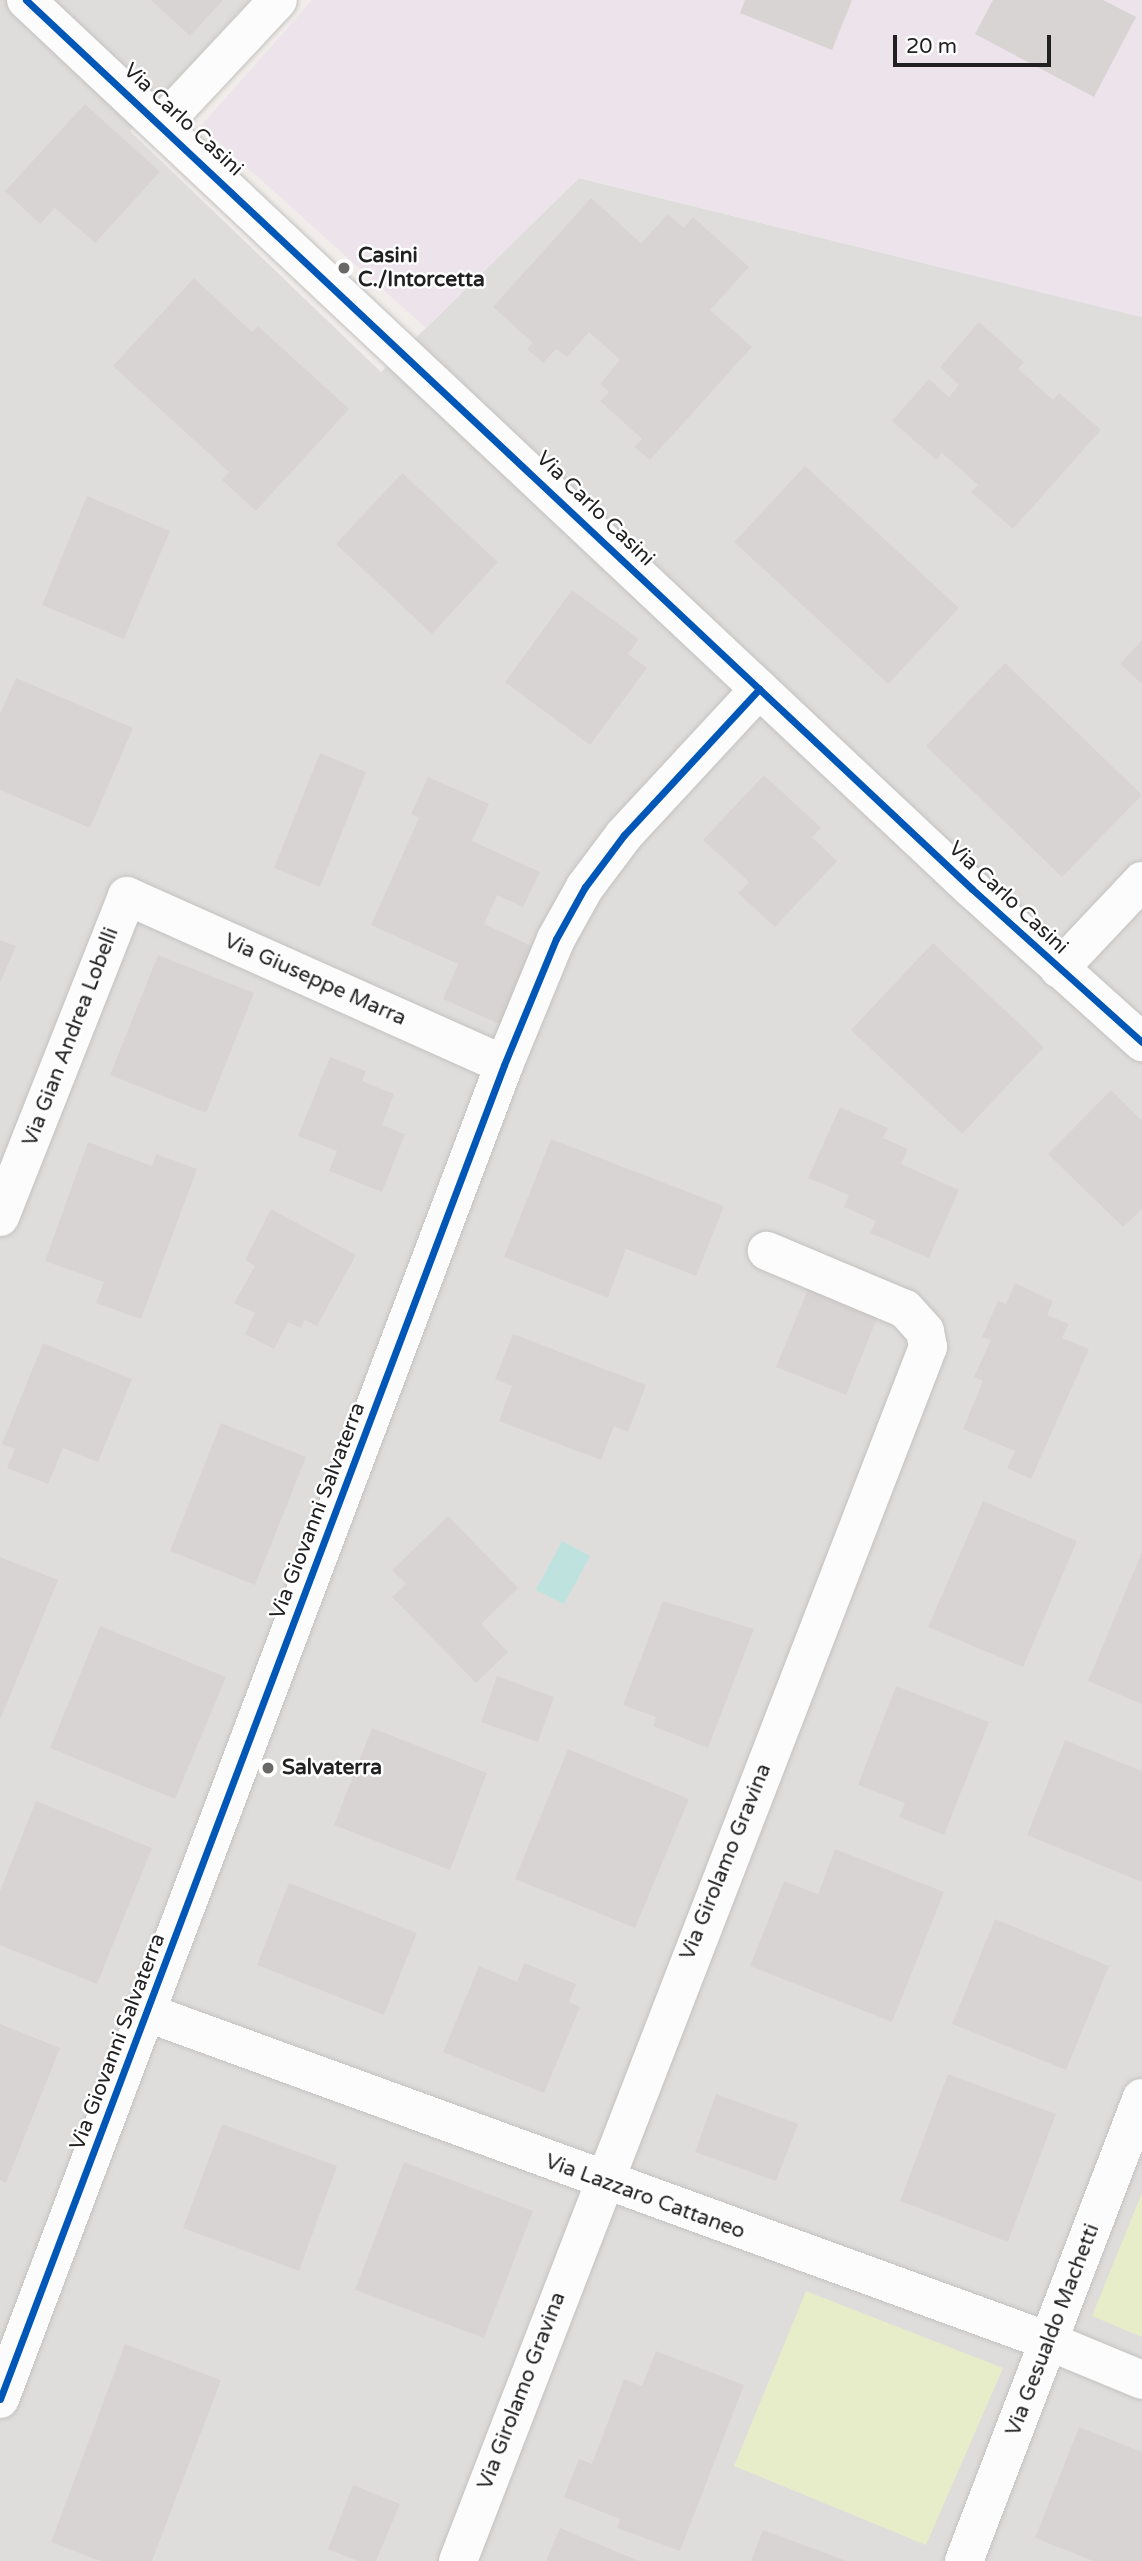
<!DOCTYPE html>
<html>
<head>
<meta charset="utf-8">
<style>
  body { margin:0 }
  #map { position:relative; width:1142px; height:2561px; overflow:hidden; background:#f0edea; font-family:"Varela Round",sans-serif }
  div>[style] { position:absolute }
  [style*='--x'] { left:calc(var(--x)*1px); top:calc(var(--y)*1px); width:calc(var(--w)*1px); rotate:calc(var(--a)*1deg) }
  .residential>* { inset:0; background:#dfdddc }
  .industrial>* { inset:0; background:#ece3eb }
  .grass>* { inset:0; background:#e7ecc9 }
  .water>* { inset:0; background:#bee3df }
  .building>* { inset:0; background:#d8d4d3 }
  .roads { filter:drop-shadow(0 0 2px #c3c2c0) drop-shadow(0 0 2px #c3c2c0) }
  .minor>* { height:38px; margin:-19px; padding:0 19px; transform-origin:19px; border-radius:19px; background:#fdfcfc }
  .cycleway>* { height:7px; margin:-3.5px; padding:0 3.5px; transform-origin:3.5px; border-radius:3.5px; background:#0057b8 }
  .dots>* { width:19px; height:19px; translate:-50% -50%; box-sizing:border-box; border:4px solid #fff; border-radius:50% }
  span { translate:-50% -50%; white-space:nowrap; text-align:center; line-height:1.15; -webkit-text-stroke:5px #fff; paint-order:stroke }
  .street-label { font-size:21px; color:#212121 }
  .poi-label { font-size:21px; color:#212121; font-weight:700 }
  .left { translate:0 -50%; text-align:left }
  .scale { position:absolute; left:893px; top:35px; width:158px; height:32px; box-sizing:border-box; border:4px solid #212121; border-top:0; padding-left:9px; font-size:21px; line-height:24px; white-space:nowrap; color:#212121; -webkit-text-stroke:5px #fff; paint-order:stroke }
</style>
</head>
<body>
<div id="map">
  <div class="residential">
    <i style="clip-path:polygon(0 0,250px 0,130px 131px,381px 372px,579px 178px,1142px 317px,1142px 2561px,0 2561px)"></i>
  </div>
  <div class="industrial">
    <i style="clip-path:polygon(312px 0,1142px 0,1142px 317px,579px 178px,426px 328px,201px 126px)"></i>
  </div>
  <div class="grass">
    <i style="clip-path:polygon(1142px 2193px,1142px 2337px,1092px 2316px)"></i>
    <i style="clip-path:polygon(806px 2291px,1003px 2368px,926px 2545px,734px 2466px)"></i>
  </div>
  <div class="water">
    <i style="clip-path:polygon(562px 1541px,590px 1556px,564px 1604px,536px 1590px)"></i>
  </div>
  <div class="building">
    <i style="clip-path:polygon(151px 0,223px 0,190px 36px)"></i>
    <i style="clip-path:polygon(745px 0,852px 0,832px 50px,740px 13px)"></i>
    <i style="clip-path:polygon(993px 0,1103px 0,1136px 17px,1094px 97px,975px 34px)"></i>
    <i style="clip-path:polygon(85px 104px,160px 172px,95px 243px,55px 208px,40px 224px,5px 191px)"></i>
    <i style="clip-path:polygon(591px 198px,641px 243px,668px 214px,684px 228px,693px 217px,749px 267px,710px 310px,752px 347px,650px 460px,634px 447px,642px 439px,600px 401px,609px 392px,600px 384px,620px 360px,589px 332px,567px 357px,556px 349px,543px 363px,527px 349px,533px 343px,493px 307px)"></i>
    <i style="clip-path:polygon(194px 278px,252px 332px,258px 326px,349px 409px,256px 511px,222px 480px,229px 472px,113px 366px)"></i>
    <i style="clip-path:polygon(979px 322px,1024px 362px,1018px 369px,1053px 400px,1059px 393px,1101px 430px,1013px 529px,971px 492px,978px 485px,942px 453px,936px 460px,892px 421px,929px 379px,949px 397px,959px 385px,940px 367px)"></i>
    <i style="clip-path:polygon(805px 466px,959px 608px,888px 684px,734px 542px)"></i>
    <i style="clip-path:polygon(402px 473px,498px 562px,432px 634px,336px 544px)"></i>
    <i style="clip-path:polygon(87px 496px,170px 531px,124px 639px,42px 605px)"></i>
    <i style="clip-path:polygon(572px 590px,639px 639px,628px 654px,647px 668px,590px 745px,505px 682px)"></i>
    <i style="clip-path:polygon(1142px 640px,1142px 684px,1120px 664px)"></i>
    <i style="clip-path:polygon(1005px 663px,1142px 795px,1062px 877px,926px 746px)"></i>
    <i style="clip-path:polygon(16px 678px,133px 728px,90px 828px,0 790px,0 714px)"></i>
    <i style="clip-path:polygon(320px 753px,366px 772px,320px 887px,274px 868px)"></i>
    <i style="clip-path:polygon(764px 775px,821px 828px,812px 837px,837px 861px,775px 927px,738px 893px,749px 882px,703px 840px)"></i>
    <i style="clip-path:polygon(428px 777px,489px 804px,472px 841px,540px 872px,523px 907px,497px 895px,484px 924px,538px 949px,504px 1026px,443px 999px,458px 964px,371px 925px,419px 818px,411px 814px)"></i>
    <i style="clip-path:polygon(0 940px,16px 946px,0 983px)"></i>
    <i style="clip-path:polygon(933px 943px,1044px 1047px,962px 1134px,851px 1030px)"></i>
    <i style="clip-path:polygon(158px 955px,254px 993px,206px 1113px,110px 1075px)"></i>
    <i style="clip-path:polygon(330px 1057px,366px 1071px,362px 1081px,394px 1094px,382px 1125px,405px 1134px,382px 1192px,329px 1171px,337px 1151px,298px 1136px)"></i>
    <i style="clip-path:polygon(1111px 1090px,1142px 1121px,1142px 1209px,1123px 1227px,1048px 1154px)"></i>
    <i style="clip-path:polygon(840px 1107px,888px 1128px,883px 1138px,908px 1149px,901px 1164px,959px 1190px,929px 1258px,870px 1233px,876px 1221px,844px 1207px,849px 1195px,808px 1178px)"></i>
    <i style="clip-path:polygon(551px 1139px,724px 1206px,696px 1276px,626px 1249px,608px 1298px,504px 1257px)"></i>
    <i style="clip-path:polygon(88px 1142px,152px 1166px,156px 1154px,197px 1169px,141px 1319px,96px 1303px,104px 1282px,45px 1261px)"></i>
    <i style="clip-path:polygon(271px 1209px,356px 1255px,317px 1326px,305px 1320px,301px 1328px,288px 1322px,274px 1349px,245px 1334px,255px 1313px,234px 1303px,255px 1266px,245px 1260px)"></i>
    <i style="clip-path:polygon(811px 1282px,880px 1311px,846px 1395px,776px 1367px)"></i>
    <i style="clip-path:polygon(1015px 1283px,1053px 1301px,1047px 1315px,1069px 1324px,1062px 1338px,1089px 1349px,1031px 1479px,1007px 1468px,1015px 1451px,963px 1429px,983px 1381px,974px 1377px,991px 1340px,982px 1337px,998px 1301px,1006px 1304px)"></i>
    <i style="clip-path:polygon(513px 1334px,646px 1385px,628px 1432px,614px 1426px,601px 1460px,499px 1421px,512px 1386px,495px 1379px)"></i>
    <i style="clip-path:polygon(43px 1343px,132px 1379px,98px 1462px,63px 1448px,48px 1484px,7px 1468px,15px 1449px,2px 1444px)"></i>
    <i style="clip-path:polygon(221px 1423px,306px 1457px,255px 1585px,170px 1551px)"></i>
    <i style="clip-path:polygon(983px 1501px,1077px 1541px,1023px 1667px,928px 1627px)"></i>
    <i style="clip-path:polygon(448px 1516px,518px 1588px,481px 1624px,508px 1652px,476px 1683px,392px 1597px,406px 1584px,392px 1570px)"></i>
    <i style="clip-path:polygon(1142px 1552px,1142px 1704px,1088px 1681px)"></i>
    <i style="clip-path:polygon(0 1557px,58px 1580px,0 1720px)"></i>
    <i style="clip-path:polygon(663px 1601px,754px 1629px,708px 1748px,653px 1726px,656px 1717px,623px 1705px)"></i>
    <i style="clip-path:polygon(100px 1626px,226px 1677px,175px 1799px,50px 1748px)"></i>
    <i style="clip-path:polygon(497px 1676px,554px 1697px,538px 1742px,481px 1722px)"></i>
    <i style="clip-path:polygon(896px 1686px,989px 1722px,944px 1835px,899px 1817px,905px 1803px,858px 1785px)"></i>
    <i style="clip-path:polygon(372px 1728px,487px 1773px,450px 1870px,334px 1825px)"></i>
    <i style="clip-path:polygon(1065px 1740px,1142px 1771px,1142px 1882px,1027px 1835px)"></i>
    <i style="clip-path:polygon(568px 1749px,689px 1799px,635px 1928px,515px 1879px)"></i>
    <i style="clip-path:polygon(36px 1801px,152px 1848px,97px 1984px,0 1945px,0 1891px)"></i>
    <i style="clip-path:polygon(835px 1849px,944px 1892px,892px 2022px,750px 1966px,784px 1881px,818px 1894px)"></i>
    <i style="clip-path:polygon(289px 1883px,417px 1933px,384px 2015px,257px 1965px)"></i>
    <i style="clip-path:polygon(995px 1919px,1109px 1966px,1066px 2070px,952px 2024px)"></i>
    <i style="clip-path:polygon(524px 1963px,576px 1984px,569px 2002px,580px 2007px,544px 2093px,443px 2052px,479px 1966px,517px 1982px)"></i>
    <i style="clip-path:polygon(0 2024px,60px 2048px,6px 2183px,0 2180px)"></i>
    <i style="clip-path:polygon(948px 2074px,1056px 2114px,1008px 2242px,900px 2201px)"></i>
    <i style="clip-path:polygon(716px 2094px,798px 2124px,776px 2181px,695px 2152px)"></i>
    <i style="clip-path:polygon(222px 2124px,337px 2166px,299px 2271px,183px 2228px)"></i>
    <i style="clip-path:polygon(404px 2162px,533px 2211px,484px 2338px,355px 2290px)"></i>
    <i style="clip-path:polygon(125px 2344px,221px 2380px,152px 2561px,100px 2561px,51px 2542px)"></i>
    <i style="clip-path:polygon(656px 2351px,744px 2385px,680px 2551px,617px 2528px,620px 2519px,564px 2497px,579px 2459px,592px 2464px,624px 2379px,642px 2386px)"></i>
    <i style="clip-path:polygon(1079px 2427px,1142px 2452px,1142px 2561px,1093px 2561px,1035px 2538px)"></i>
    <i style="clip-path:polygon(353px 2485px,400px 2504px,376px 2561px,358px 2561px,328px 2549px)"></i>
    <i style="clip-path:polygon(560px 2528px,639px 2561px,546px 2561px)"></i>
    <i style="clip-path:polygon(763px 2530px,847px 2561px,751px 2561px)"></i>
  </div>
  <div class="roads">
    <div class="minor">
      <i style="--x:26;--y:0;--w:1298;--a:43.22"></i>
      <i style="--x:972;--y:889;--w:229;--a:42"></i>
      <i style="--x:163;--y:123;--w:168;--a:-46.9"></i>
      <i style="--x:1059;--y:969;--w:121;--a:-46.7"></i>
      <i style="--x:0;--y:1217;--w:345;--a:-68.4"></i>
      <i style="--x:127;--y:896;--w:413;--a:24.1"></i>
      <i style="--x:148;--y:2013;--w:958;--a:20.02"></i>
      <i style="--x:1048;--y:2341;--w:102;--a:22.5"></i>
      <i style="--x:0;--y:2399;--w:1426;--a:-69.3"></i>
      <i style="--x:504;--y:1065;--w:136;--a:-67.6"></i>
      <i style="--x:556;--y:939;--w:60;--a:-60.9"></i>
      <i style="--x:585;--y:887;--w:65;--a:-53.1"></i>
      <i style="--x:624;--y:835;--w:199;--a:-47.2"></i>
      <i style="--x:458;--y:2561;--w:1302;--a:-68.84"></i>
      <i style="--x:928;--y:1347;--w:16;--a:-101"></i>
      <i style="--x:925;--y:1331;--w:30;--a:-132"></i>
      <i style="--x:905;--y:1309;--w:150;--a:-157.2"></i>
      <i style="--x:964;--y:2561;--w:496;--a:-69"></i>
    </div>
  </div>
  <div class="cycleway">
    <i style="--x:26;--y:0;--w:1298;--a:43.22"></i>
    <i style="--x:972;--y:889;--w:229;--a:42"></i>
    <i style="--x:0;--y:2399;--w:1426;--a:-69.3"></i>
    <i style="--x:504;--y:1065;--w:136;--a:-67.6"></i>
    <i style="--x:556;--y:939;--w:60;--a:-60.9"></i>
    <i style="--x:585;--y:887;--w:65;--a:-53.1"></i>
    <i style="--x:624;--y:835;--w:199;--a:-47.2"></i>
  </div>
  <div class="dots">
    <i style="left:344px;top:268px;background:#696867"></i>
    <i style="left:268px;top:1768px;background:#696867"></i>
  </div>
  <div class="street-label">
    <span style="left:183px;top:120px;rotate:43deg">Via Carlo Casini</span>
    <span style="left:595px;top:509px;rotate:44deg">Via Carlo Casini</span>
    <span style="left:1008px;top:898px;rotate:43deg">Via Carlo Casini</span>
    <span style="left:315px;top:980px;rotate:24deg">Via Giuseppe Marra</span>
    <span style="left:71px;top:1037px;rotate:-69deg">Via Gian Andrea Lobelli</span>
    <span style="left:318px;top:1511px;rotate:-69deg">Via Giovanni Salvaterra</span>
    <span style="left:726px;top:1862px;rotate:-68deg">Via Girolamo Gravina</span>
    <span style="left:118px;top:2042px;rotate:-69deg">Via Giovanni Salvaterra</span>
    <span style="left:645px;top:2197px;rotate:20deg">Via Lazzaro Cattaneo</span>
    <span style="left:1053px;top:2330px;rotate:-69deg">Via Gesualdo Machetti</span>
    <span style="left:522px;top:2391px;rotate:-69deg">Via Girolamo Gravina</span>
  </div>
  <div class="poi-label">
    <span class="left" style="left:358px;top:268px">Casini<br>C./Intorcetta</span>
    <span class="left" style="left:282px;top:1768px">Salvaterra</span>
  </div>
  <div class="scale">20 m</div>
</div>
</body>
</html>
